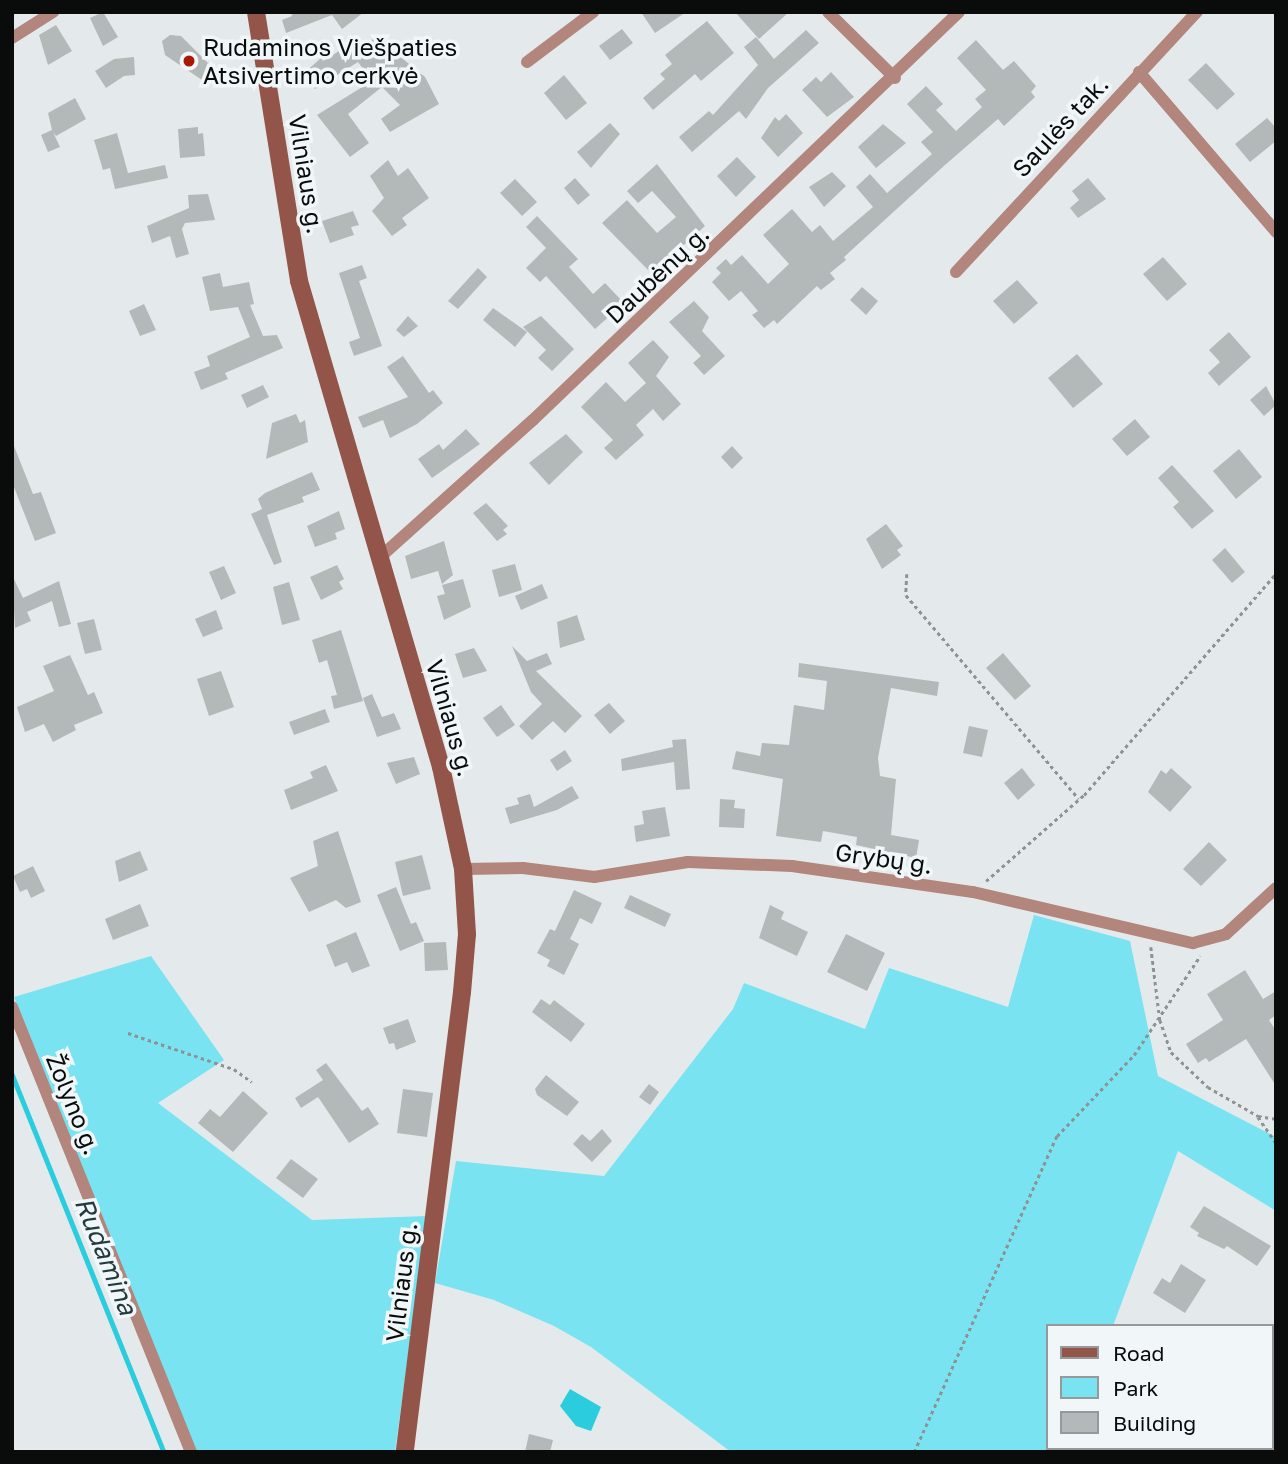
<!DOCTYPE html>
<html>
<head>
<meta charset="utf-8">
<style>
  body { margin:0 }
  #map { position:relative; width:1288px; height:1464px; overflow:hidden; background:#e4eaeb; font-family:"Golos Text",sans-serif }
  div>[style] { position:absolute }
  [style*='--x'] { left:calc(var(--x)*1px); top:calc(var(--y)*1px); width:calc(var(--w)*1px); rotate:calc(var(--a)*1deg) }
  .green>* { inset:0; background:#79e3f1 }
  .water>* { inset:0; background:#2accde }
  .stream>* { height:4.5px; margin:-2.25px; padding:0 2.25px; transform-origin:2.25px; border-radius:2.25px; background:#2accde }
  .building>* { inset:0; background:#b3b9b9 }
  .path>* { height:2.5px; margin-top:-1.25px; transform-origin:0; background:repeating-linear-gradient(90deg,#8d9292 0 3.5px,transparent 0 7px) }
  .street>* { height:12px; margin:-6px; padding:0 6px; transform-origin:6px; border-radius:6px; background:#b2857d }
  .secondary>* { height:18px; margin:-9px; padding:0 9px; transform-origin:9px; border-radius:9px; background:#93554a }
  .dots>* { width:19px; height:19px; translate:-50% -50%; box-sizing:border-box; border:4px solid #f1f7f8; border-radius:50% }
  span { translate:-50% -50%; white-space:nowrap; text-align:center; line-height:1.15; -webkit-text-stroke:7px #f1f7f8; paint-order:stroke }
  .poi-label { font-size:24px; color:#0a0c0c }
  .left { translate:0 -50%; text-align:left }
  .street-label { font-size:24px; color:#0a0c0c }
  .water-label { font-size:26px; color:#223b3e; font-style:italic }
  .frame { position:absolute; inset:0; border:14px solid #0a0c0c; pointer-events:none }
  .legend { position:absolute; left:1046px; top:1324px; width:228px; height:126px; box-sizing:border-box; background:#f1f7f8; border:2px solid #95999a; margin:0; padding:9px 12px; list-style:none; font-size:21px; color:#0a0c0c }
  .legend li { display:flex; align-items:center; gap:14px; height:35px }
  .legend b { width:35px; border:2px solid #95999a }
</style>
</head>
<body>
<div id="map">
  <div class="green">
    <i style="clip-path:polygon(1034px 915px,1130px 941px,1158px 1076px,1276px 1137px,1276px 1211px,1178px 1151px,1113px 1326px,1048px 1326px,1048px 1448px,1272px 1448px,1276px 1328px,1276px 1452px,731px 1452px,591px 1347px,554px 1326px,494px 1300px,435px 1283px,456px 1161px,604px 1176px,733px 1009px,744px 983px,865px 1029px,889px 968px,1008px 1007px)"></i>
    <i style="clip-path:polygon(151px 956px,224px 1060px,158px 1103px,312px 1220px,427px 1216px,395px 1452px,196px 1452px,14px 997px)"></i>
  </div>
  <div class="water">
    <i style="clip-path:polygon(570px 1389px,601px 1407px,591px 1431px,576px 1426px,560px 1406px)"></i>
  </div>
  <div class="stream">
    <i style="--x:12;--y:1074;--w:407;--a:68.1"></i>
  </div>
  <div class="building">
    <i style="clip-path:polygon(103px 12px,118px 37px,103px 46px,90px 18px)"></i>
    <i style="clip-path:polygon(291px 12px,364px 12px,342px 29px,332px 15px,286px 33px,282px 20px,292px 16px)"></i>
    <i style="clip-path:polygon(641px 12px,686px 12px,655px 33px)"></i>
    <i style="clip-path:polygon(735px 12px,789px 12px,759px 39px)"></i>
    <i style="clip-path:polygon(707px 21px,734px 53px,701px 81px,695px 74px,653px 110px,643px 98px,665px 79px,660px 74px,672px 64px,665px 55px)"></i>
    <i style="clip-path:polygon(56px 25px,72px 51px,48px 65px,39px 35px)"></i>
    <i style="clip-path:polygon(622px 29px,633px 43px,610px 60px,599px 46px)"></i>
    <i style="clip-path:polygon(806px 30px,819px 43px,768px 88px,746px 119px,739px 111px,692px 152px,679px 137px,709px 111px,713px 115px,758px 65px,744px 47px,756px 37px,774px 59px)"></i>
    <i style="clip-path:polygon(170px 35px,181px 36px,212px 67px,202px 80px,165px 55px,162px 41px)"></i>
    <i style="clip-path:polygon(375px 36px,425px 77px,439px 104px,390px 132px,381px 119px,400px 105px,382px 87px,348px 114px,369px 143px,350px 157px,317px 115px,372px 81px,358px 62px,315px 89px,304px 73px,321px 58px,323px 61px,355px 41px,365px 49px)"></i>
    <i style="clip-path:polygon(976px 40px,1003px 70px,1014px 61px,1036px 86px,1031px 92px,1035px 97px,1004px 126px,998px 119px,945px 165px,844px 257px,846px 260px,830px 273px,835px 279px,821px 290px,817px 286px,777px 324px,774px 320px,764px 328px,752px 315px,758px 311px,741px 291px,729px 301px,712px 282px,721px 273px,716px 268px,726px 259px,731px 265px,742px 255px,768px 284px,789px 264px,763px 235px,792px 209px,812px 232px,820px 225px,833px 241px,873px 207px,856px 187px,870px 174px,887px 193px,932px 154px,921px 142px,933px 132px,907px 104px,926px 86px,943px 104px,936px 110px,956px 131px,982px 107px,975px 99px,986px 90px,957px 58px)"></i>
    <i style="clip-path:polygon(134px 57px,135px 75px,124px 76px,106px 88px,95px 71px,114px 59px)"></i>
    <i style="clip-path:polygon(1206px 63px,1235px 94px,1217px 110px,1188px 80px)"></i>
    <i style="clip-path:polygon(831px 72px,854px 97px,827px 117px,802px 90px,816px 77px,821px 82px)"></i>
    <i style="clip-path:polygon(564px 75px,587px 103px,566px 120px,544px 93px)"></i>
    <i style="clip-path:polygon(75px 98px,86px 119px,56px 136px,53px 132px,60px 147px,48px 152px,41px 135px,52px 130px,48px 113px)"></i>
    <i style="clip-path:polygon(786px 114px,803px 133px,778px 157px,761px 138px,775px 117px,779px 121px)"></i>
    <i style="clip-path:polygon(1267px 118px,1276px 128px,1276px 141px,1250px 162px,1235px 144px)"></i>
    <i style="clip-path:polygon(610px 123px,620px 134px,591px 168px,577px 152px)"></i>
    <i style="clip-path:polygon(883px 124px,906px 143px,876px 168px,858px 147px)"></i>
    <i style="clip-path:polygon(198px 127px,198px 134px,203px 133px,205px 156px,180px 158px,178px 129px)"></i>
    <i style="clip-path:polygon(117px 133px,128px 173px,165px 165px,168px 178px,115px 189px,110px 168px,103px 170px,94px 140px)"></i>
    <i style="clip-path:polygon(737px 157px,756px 177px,736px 197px,717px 176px)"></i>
    <i style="clip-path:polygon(388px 160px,398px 176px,408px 168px,429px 198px,402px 218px,407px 225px,392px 236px,372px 211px,384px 198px,370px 176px)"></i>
    <i style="clip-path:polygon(657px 164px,705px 226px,665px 262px,670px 268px,662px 276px,656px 271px,653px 275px,602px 223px,627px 200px,657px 233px,676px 217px,652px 191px,638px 203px,627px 191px)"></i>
    <i style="clip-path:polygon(832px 172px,846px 186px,824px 207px,809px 187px)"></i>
    <i style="clip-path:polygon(575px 178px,590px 195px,578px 205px,564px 188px)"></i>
    <i style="clip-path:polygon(1088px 178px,1106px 199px,1078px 218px,1070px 208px,1079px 200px,1072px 191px)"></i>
    <i style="clip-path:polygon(515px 179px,537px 202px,522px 216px,500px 193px)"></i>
    <i style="clip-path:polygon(208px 194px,215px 220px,185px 223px,182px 229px,189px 254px,176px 258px,170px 236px,152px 243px,147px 226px,189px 208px,188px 195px)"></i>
    <i style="clip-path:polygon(353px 211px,359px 225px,351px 227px,354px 235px,330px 243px,322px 221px)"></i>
    <i style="clip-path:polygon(537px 216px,578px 259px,569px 267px,593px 294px,605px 283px,624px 303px,595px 329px,546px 276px,540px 282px,526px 268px,546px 248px,526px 227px)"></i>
    <i style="clip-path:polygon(1163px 257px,1187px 284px,1167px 301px,1143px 274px)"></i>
    <i style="clip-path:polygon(362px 265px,367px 278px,359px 281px,382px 346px,354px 356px,349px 342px,360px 338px,339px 273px)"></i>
    <i style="clip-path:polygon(478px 268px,487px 277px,458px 309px,448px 301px)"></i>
    <i style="clip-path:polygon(220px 273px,223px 287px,249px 282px,254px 304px,250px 305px,263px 336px,277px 335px,283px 348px,225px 373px,228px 379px,201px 390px,194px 372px,210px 366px,207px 356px,250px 337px,238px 307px,210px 311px,202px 277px)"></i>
    <i style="clip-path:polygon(1017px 280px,1038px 303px,1014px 324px,993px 301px)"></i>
    <i style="clip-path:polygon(862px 287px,878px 301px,866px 315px,850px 300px)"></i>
    <i style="clip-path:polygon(694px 301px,709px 317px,702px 331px,725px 356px,704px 375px,693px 363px,701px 356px,669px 322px)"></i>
    <i style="clip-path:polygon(144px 304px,156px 330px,140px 336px,129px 311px)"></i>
    <i style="clip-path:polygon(493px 308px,527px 332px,515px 347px,483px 320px)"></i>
    <i style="clip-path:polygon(408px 316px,418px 326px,404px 337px,396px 330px)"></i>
    <i style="clip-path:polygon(541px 316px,574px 349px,552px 371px,538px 358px,546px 350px,523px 327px)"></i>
    <i style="clip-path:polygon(1229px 332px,1251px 357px,1219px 386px,1208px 373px,1220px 362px,1209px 350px)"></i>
    <i style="clip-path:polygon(653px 340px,669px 357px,656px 376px,681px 404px,663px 421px,653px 409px,636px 425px,644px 435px,616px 460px,604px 448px,613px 440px,581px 407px,606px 382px,625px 402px,646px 383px,628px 363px)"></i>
    <i style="clip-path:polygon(1077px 354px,1103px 384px,1073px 408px,1048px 378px)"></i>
    <i style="clip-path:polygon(403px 356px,429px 393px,433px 390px,443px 403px,417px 424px,390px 438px,383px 420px,363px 428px,358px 417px,408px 397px,387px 367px)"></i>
    <i style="clip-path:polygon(263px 385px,269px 397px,247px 408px,241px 395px)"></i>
    <i style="clip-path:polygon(1266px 386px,1276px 405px,1264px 416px,1250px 400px)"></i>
    <i style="clip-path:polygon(296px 414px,300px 423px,305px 420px,308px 442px,266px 459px,272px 423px)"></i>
    <i style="clip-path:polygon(1135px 419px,1150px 437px,1127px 456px,1112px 439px)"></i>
    <i style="clip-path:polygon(466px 429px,480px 444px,432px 478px,418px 459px,439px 444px,443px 450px)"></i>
    <i style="clip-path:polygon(566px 434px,583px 452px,549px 485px,529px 463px)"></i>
    <i style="clip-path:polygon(12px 441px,33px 494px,41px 492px,56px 533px,35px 541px,12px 482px)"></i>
    <i style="clip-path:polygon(732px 446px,743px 458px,732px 469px,721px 457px)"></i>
    <i style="clip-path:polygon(1239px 449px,1262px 477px,1236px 499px,1213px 471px)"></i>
    <i style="clip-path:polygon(1172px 465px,1214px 511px,1192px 529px,1173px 507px,1179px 502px,1158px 478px)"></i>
    <i style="clip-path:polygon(312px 472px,320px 490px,302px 497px,304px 502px,267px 515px,282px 562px,274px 565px,251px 514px,262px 509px,258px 499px,265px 493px)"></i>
    <i style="clip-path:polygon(486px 503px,508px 526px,503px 530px,507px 534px,497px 541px,473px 513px)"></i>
    <i style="clip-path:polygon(339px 511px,345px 529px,335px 533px,337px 539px,315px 547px,307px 526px)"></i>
    <i style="clip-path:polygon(886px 524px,903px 546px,897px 550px,901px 555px,882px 569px,866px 539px)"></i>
    <i style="clip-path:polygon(444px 541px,453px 575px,442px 584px,438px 571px,411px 579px,405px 556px)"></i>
    <i style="clip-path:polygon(1225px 548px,1245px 572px,1232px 583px,1212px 560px)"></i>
    <i style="clip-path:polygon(515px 564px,522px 590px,499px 597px,492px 570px)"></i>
    <i style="clip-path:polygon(337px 565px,344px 579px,339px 582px,343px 589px,321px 600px,310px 577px)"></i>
    <i style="clip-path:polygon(224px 566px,236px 593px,221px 600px,209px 572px)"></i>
    <i style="clip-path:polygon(12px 575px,23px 598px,59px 581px,71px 624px,59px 627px,52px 601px,27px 612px,31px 621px,15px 628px)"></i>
    <i style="clip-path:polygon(463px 579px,471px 607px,444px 620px,437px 596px,445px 594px,442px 585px)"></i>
    <i style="clip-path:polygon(289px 582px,300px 620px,282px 625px,273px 587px)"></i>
    <i style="clip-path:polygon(542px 584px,548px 598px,521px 610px,515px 596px)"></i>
    <i style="clip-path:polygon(216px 610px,223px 629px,203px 637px,195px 619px)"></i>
    <i style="clip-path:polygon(577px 615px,585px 640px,560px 648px,557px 622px)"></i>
    <i style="clip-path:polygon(94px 619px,102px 650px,85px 654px,77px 623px)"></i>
    <i style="clip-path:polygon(341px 630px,363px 701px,334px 709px,331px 696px,337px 695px,327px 660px,319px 663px,312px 640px)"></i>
    <i style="clip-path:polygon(512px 646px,527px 661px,547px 653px,552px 664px,536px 671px,582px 716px,565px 733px,553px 721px,532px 740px,519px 726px,542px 704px,531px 692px)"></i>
    <i style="clip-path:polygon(474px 648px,487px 671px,463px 678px,455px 654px)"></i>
    <i style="clip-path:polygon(1003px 653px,1031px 686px,1015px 700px,986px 668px)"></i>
    <i style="clip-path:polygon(70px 655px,88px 695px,94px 692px,103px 713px,74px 725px,76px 730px,53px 742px,44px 724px,25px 732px,17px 707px,54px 691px,43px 666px)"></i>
    <i style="clip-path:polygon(799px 663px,939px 682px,937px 696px,891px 688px,878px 758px,880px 776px,896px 779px,891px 835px,919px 840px,916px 858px,856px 845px,857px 837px,823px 831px,821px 842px,776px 836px,783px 779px,732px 769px,736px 751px,760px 756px,762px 743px,789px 745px,794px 705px,824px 710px,827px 681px,798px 677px)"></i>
    <i style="clip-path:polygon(221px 671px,234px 707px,209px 716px,197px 679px)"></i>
    <i style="clip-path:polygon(372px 694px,382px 717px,394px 713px,401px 729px,377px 737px,363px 698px)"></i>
    <i style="clip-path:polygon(609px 703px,625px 721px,610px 734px,594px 715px)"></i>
    <i style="clip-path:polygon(501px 705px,515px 725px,497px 737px,483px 718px)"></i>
    <i style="clip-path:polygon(325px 709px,330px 722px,294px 735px,289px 722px)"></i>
    <i style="clip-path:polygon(969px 726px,988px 730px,982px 757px,963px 753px)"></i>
    <i style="clip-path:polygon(686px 739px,690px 789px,676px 790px,674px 762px,622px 771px,621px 759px,673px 747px,672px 740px)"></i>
    <i style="clip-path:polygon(565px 750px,572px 761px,557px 771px,550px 760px)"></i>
    <i style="clip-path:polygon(414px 757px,420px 774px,396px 784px,387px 763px)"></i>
    <i style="clip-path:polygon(326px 765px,338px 791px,291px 810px,284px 790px,313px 778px,310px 772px)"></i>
    <i style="clip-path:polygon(1022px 768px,1035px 785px,1018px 800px,1004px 783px)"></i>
    <i style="clip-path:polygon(1171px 768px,1192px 787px,1170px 812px,1148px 792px,1161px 770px,1166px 774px)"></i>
    <i style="clip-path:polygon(572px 786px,579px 798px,557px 810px,510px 824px,505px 808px,519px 804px,517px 798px,530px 794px,534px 807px)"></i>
    <i style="clip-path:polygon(720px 799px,735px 800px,734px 808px,745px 809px,744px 828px,719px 827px)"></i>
    <i style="clip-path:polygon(665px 807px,670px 836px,636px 842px,634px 826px,644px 824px,642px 811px)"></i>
    <i style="clip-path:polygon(338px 831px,361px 902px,346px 908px,336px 900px,309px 912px,290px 878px,318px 866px,313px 841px)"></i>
    <i style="clip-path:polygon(1209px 842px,1227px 860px,1201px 886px,1183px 869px)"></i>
    <i style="clip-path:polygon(140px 851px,148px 870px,119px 882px,115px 861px)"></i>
    <i style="clip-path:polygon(422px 855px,431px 889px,403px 896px,395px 862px)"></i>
    <i style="clip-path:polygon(33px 866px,45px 891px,31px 898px,27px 889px,20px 892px,13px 876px)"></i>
    <i style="clip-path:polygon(396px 887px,411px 924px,416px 922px,424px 941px,400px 951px,377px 895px)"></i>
    <i style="clip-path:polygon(574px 890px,602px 903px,592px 924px,580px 918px,570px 939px,579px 944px,564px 975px,547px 966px,550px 960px,537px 953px,550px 929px,555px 931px)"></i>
    <i style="clip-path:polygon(630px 895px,671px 914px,665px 927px,624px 908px)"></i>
    <i style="clip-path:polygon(140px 904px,149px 926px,113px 940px,105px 919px)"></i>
    <i style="clip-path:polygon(770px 905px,784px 912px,781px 919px,808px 932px,797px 956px,759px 938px)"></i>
    <i style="clip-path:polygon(356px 932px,370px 966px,352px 973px,347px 962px,335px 967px,326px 945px)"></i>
    <i style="clip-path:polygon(846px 934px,885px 953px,867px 991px,827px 972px)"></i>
    <i style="clip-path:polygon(446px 942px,448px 970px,425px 971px,424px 943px)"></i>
    <i style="clip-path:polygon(1245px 970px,1263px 999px,1276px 991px,1276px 1015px,1269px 1020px,1276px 1031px,1276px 1086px,1246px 1039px,1209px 1062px,1206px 1058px,1198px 1063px,1186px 1044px,1223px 1020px,1207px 994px)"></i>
    <i style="clip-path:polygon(541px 999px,550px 1005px,554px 1000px,585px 1024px,571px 1042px,532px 1012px)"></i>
    <i style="clip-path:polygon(408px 1019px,416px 1042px,396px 1050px,394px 1043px,389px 1044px,383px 1028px)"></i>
    <i style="clip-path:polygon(326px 1063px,362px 1111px,368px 1107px,379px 1124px,349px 1143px,318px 1097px,301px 1108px,295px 1098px,323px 1080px,316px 1070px)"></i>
    <i style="clip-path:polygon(546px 1075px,579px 1102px,567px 1116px,537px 1095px,535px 1089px)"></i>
    <i style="clip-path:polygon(649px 1084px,659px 1092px,650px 1105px,639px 1097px)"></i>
    <i style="clip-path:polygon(403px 1089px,433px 1093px,427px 1137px,397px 1133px)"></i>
    <i style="clip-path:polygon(243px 1091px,268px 1113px,233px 1152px,198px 1123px,210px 1109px,220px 1117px)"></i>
    <i style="clip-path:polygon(602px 1129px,612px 1141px,592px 1162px,573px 1144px,582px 1134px,590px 1141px)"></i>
    <i style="clip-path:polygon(291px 1159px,318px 1179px,303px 1198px,276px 1178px)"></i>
    <i style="clip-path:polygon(1204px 1206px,1271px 1246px,1257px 1266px,1227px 1246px,1224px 1249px,1197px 1236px,1199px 1233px,1190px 1227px)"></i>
    <i style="clip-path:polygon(1181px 1264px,1206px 1280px,1185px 1313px,1153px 1293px,1162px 1278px,1170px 1283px)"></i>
    <i style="clip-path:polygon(529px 1434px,553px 1440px,550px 1452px,525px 1452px)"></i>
  </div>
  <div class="path">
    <i style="--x:907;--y:574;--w:21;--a:93"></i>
    <i style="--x:906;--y:595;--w:267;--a:49.7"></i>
    <i style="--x:986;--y:881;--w:130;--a:-41.3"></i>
    <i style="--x:1084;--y:795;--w:294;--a:-49.1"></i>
    <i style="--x:1151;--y:947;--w:74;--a:83"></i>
    <i style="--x:1160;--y:1020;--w:34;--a:71"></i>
    <i style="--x:1171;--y:1052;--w:51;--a:43.4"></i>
    <i style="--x:1208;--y:1087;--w:58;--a:30.1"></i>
    <i style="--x:1258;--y:1116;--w:18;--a:9"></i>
    <i style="--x:128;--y:1033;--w:112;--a:18.8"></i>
    <i style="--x:234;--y:1069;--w:22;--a:36"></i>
    <i style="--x:1258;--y:1117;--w:32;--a:55"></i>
    <i style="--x:914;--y:1452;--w:347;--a:-65.7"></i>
    <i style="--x:1057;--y:1136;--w:112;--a:-46.5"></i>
    <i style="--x:1134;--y:1055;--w:119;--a:-56.3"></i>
  </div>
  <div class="street">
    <i style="--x:828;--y:12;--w:94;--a:44.6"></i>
    <i style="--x:12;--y:38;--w:49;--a:-32.4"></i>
    <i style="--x:527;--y:62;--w:83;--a:-37.1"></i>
    <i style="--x:1139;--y:72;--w:211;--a:49.4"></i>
    <i style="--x:956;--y:272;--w:355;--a:-47.2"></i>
    <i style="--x:378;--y:559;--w:208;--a:-41.9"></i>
    <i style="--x:533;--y:420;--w:590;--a:-43.76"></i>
    <i style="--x:463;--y:869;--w:60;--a:-1"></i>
    <i style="--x:523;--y:868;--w:72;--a:7.2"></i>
    <i style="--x:594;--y:877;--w:95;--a:-9.1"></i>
    <i style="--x:688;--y:862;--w:104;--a:2.2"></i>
    <i style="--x:792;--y:866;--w:183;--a:8.2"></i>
    <i style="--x:973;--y:892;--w:226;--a:13.1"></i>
    <i style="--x:1193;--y:943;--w:34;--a:-15"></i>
    <i style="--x:1226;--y:934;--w:68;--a:-42.6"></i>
    <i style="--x:12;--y:1007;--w:480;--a:68.1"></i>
  </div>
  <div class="secondary">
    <i style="--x:256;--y:12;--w:272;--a:80.9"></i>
    <i style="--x:299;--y:281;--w:506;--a:73.71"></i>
    <i style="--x:441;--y:767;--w:104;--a:77.8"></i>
    <i style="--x:463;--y:869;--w:65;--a:86.5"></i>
    <i style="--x:467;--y:934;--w:58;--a:94.9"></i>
    <i style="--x:462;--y:992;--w:464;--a:97.1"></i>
  </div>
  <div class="dots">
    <i style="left:189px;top:61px;background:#a91803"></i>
  </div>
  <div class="poi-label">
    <span class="left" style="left:203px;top:61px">Rudaminos Viešpaties<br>Atsivertimo cerkvė</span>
  </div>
  <div class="street-label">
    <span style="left:1060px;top:126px;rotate:-47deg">Saulės tak.</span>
    <span style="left:307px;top:174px;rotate:81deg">Vilniaus g.</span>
    <span style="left:657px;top:274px;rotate:-43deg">Daubėnų g.</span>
    <span style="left:451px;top:718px;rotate:74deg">Vilniaus g.</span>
    <span style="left:884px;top:858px;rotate:8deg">Grybų g.</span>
    <span style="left:74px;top:1104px;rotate:68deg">Žolyno g.</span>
    <span style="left:401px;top:1282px;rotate:-83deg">Vilniaus g.</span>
  </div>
  <div class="water-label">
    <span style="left:106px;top:1256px;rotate:68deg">Rudamina</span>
  </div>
  <div class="frame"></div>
  <ul class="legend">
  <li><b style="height:9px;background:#93554a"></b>Road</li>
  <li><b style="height:19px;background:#79e3f1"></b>Park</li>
  <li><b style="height:19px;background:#b3b9b9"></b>Building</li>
  </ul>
</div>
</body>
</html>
